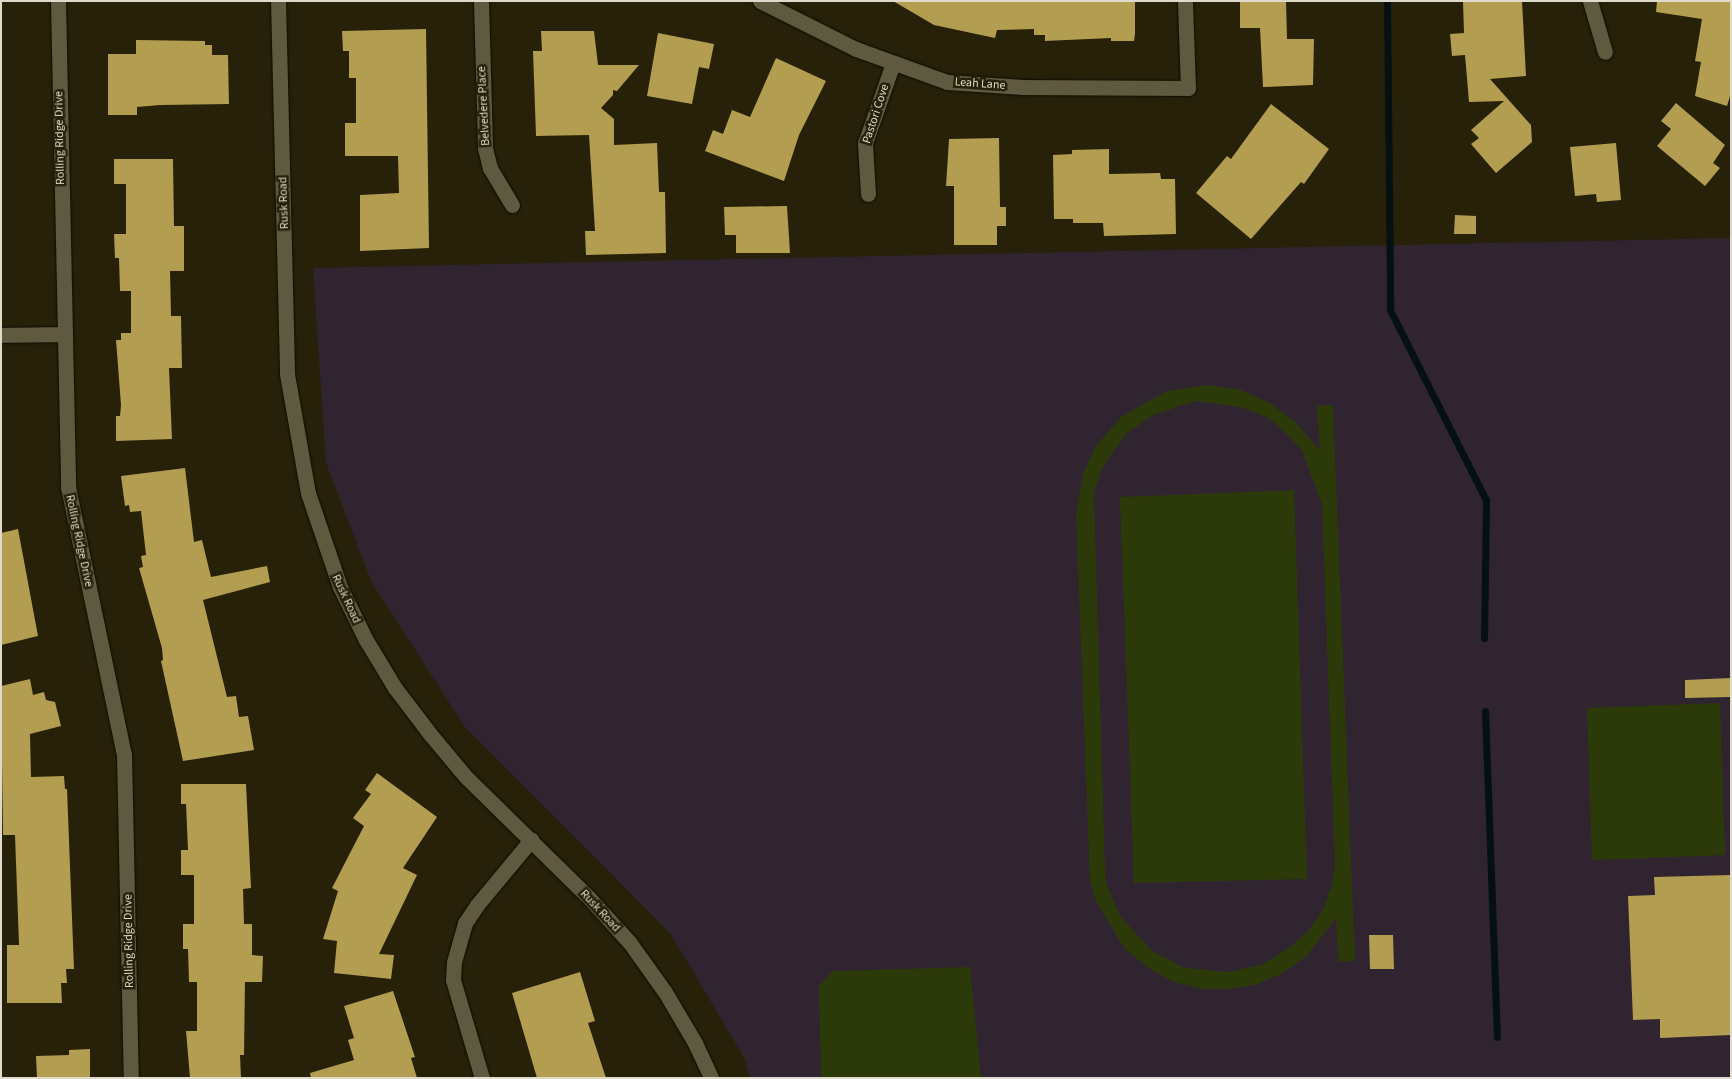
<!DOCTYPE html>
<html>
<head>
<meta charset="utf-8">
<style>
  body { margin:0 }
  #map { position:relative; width:1732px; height:1079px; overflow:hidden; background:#27210a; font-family:"Source Sans 3",sans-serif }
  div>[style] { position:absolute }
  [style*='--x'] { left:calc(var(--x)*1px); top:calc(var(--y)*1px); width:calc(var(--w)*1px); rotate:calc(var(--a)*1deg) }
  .education>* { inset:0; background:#302431 }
  .green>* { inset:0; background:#2c3a0a }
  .stream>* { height:7px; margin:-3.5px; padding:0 3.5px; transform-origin:3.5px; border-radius:3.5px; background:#041011 }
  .building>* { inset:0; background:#b29d51 }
  .roads { filter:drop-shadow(0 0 1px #100a00) drop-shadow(0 0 1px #100a00) }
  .minor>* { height:15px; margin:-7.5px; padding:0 7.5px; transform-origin:7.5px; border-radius:7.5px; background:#5f5940 }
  span { translate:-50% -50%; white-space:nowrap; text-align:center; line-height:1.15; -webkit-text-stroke:5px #27210a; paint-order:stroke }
  .street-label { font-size:12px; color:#dedbcd }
  .frame { position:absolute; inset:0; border:2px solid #dedbcd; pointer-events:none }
</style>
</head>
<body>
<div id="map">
  <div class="education">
    <i style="clip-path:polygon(1731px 238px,1731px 1078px,750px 1078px,745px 1059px,670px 933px,465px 727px,372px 583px,326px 463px,313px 268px)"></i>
  </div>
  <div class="green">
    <i style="clip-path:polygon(evenodd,1208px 385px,1241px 390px,1270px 403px,1295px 422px,1320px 450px,1317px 406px,1333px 405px,1355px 961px,1338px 962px,1336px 918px,1305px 958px,1279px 975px,1254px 985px,1229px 989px,1203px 989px,1174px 982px,1150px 969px,1125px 949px,1096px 901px,1090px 880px,1076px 515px,1083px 474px,1096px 446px,1122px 416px,1167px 391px,1208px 385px,1195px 401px,1240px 407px,1265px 416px,1280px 427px,1302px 451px,1322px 504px,1335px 865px,1332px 885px,1323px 909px,1309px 930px,1294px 944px,1264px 964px,1229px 972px,1185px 968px,1152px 951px,1120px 916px,1106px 883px,1105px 871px,1094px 493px,1103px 466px,1126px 434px,1153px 415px,1195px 401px)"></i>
    <i style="clip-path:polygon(1294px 490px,1307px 879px,1134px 883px,1120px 497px)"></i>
    <i style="clip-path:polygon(1720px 703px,1725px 855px,1592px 860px,1587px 708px)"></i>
    <i style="clip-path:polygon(970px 967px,981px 1078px,821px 1078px,819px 986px,833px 971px)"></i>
  </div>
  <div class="stream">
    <i style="--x:1387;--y:1;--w:309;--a:89.4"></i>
    <i style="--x:1390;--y:310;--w:213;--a:63.2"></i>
    <i style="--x:1486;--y:500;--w:138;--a:90.8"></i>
    <i style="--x:1485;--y:711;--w:326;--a:87.9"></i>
  </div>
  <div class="building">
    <i style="clip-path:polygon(893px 1px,1135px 1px,1135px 34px,1134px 41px,1111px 41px,1111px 38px,1045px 41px,1045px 35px,1034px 35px,1034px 29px,997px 30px,995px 38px,934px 25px)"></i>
    <i style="clip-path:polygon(1240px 1px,1286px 1px,1287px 39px,1314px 39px,1313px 85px,1263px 87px,1260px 28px,1240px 28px)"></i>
    <i style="clip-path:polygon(1463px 1px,1522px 1px,1526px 76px,1490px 79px,1531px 125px,1532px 142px,1496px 173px,1471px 144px,1479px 138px,1471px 130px,1504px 101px,1469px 102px,1465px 55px,1452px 56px,1450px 34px,1464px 33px)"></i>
    <i style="clip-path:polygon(1657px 1px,1731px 1px,1731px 93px,1727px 106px,1695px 96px,1701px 62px,1695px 61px,1702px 19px,1656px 12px)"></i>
    <i style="clip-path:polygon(426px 29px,429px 248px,360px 251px,360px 195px,399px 193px,398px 156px,345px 156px,345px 123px,356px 123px,356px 78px,349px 78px,349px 51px,343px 51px,342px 31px)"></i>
    <i style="clip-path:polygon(541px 31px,594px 31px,598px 65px,639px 65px,617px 91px,613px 90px,613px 95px,601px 108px,614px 119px,614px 145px,657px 143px,659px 192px,665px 192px,666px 253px,586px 255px,585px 231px,595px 231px,589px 135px,536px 136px,533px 51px,542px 51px)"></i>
    <i style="clip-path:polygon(658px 33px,714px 44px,709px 69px,699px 67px,692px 104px,647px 96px)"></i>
    <i style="clip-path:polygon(136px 40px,205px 41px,205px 45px,212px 45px,212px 55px,228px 55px,229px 104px,160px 105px,137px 107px,137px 115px,108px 115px,108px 54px,136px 54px)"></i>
    <i style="clip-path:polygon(776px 58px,826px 81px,799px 135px,784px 181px,705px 151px,713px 130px,723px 134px,732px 110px,750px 117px)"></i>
    <i style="clip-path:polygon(1676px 103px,1725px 145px,1713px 163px,1720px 168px,1705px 186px,1657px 146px,1671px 129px,1661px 121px)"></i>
    <i style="clip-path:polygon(1271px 104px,1329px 149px,1304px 184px,1301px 182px,1251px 239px,1196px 193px,1227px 156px,1231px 159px)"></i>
    <i style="clip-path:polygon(999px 138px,1000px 207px,1006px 207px,1006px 226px,997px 226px,997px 245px,954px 245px,954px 186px,946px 186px,949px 139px)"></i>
    <i style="clip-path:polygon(1616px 143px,1621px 200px,1597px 202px,1596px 194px,1575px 196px,1570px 147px)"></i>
    <i style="clip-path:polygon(1109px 149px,1109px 174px,1160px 173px,1161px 179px,1175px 179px,1176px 234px,1104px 236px,1103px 223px,1073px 223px,1073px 219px,1054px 219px,1053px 155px,1072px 154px,1072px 150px)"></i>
    <i style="clip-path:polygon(114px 159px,173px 159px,174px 226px,184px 226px,184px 271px,170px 271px,171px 316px,181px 316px,182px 368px,169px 368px,172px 439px,116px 441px,116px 416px,120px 416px,121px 405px,116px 340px,121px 340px,121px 333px,131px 333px,131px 291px,120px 291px,119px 258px,115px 258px,114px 234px,126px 234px,126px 184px,114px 184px)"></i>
    <i style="clip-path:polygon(787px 206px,790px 253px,736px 253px,736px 235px,725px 235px,724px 207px)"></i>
    <i style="clip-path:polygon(1455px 215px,1476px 216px,1476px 234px,1454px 234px)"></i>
    <i style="clip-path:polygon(185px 468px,194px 542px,202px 540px,211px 577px,267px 566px,270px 582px,203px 600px,227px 697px,236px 696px,239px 717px,248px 716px,254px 750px,183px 761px,161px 661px,163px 660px,162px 648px,139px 568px,143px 567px,141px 556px,146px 555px,141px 511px,130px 512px,129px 505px,125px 506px,121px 476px)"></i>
    <i style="clip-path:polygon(18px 529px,38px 636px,1px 645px,1px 533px)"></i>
    <i style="clip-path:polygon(1731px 678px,1731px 697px,1685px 698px,1685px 680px)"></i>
    <i style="clip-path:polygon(30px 679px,33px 695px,44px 692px,46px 700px,55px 702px,61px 726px,30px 734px,31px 777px,64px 776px,65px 789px,67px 789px,74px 969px,66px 969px,67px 983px,61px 983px,62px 1003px,7px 1003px,7px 945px,19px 945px,15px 835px,3px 835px,1px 686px)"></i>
    <i style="clip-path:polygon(377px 773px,437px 817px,403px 868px,417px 875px,379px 954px,394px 955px,391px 979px,334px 973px,337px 941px,323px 939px,338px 891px,332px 888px,364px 826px,353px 818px,371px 794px,365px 790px)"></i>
    <i style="clip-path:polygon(181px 784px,246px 784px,251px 888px,243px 889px,244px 924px,252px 924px,252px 955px,263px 956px,262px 982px,245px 982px,244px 1055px,240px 1055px,241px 1078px,190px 1078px,186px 1031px,197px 1031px,197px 982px,189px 982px,188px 949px,183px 949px,183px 924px,194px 924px,194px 875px,181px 875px,181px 850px,188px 850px,186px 804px,181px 804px)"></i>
    <i style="clip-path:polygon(1731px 875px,1731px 1035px,1660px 1038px,1660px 1019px,1633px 1020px,1628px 896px,1655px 895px,1654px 877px)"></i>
    <i style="clip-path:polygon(1369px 935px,1393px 935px,1394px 969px,1370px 969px)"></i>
    <i style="clip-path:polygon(580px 972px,595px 1021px,588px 1023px,606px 1078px,537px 1078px,512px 993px)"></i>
    <i style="clip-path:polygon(393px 991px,415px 1057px,411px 1058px,417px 1078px,311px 1078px,310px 1073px,354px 1060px,348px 1040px,354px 1038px,344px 1006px)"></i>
    <i style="clip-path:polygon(90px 1049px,90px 1078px,37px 1078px,36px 1056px,69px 1055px,69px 1050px)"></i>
  </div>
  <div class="roads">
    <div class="minor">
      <i style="--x:58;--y:1;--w:486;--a:88.8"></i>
      <i style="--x:68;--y:487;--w:273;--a:78.2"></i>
      <i style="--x:124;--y:754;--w:324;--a:88.8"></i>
      <i style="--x:278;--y:1;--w:373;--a:88.6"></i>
      <i style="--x:287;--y:374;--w:121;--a:80"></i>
      <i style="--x:308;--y:493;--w:99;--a:71.2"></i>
      <i style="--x:340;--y:587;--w:59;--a:63.9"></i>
      <i style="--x:366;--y:640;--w:56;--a:58.9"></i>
      <i style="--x:395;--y:688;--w:58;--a:52.7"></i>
      <i style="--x:430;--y:734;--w:56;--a:50.1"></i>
      <i style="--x:466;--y:777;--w:174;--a:44.5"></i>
      <i style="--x:590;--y:899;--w:59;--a:47.7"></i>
      <i style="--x:630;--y:943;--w:60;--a:54.5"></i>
      <i style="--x:665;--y:992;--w:59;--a:59.5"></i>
      <i style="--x:695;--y:1043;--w:38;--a:65"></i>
      <i style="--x:481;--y:1;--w:147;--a:88.4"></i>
      <i style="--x:485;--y:148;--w:21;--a:76"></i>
      <i style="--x:490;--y:168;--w:43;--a:59.3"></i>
      <i style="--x:760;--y:1;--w:107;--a:26.6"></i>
      <i style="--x:856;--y:49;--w:97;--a:19.9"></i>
      <i style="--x:947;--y:82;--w:76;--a:3.8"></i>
      <i style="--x:1023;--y:87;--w:165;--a:0.3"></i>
      <i style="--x:1188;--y:88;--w:87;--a:-92"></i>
      <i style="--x:1590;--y:1;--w:53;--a:73.6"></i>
      <i style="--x:868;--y:194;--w:51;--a:-93.4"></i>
      <i style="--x:865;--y:143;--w:85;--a:-70.7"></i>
      <i style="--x:1;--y:335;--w:61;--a:-0.9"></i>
      <i style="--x:482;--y:1078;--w:102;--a:-106.5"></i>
      <i style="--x:453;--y:980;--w:18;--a:-87"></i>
      <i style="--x:454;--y:962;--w:41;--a:-74.2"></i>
      <i style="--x:465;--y:923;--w:22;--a:-56"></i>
      <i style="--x:477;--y:905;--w:85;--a:-50.3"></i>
    </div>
  </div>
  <div class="street-label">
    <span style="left:980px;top:84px;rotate:4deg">Leah Lane</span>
    <span style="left:484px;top:106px;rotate:-93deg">Belvedere Place</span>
    <span style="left:876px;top:114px;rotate:-72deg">Pastori Cove</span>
    <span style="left:60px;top:138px;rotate:-91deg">Rolling Ridge Drive</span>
    <span style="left:284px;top:203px;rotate:-92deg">Rusk Road</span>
    <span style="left:79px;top:541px;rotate:78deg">Rolling Ridge Drive</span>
    <span style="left:346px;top:599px;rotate:65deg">Rusk Road</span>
    <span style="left:600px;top:911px;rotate:47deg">Rusk Road</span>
    <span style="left:129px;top:941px;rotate:-91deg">Rolling Ridge Drive</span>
  </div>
  <div class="frame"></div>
</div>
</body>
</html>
